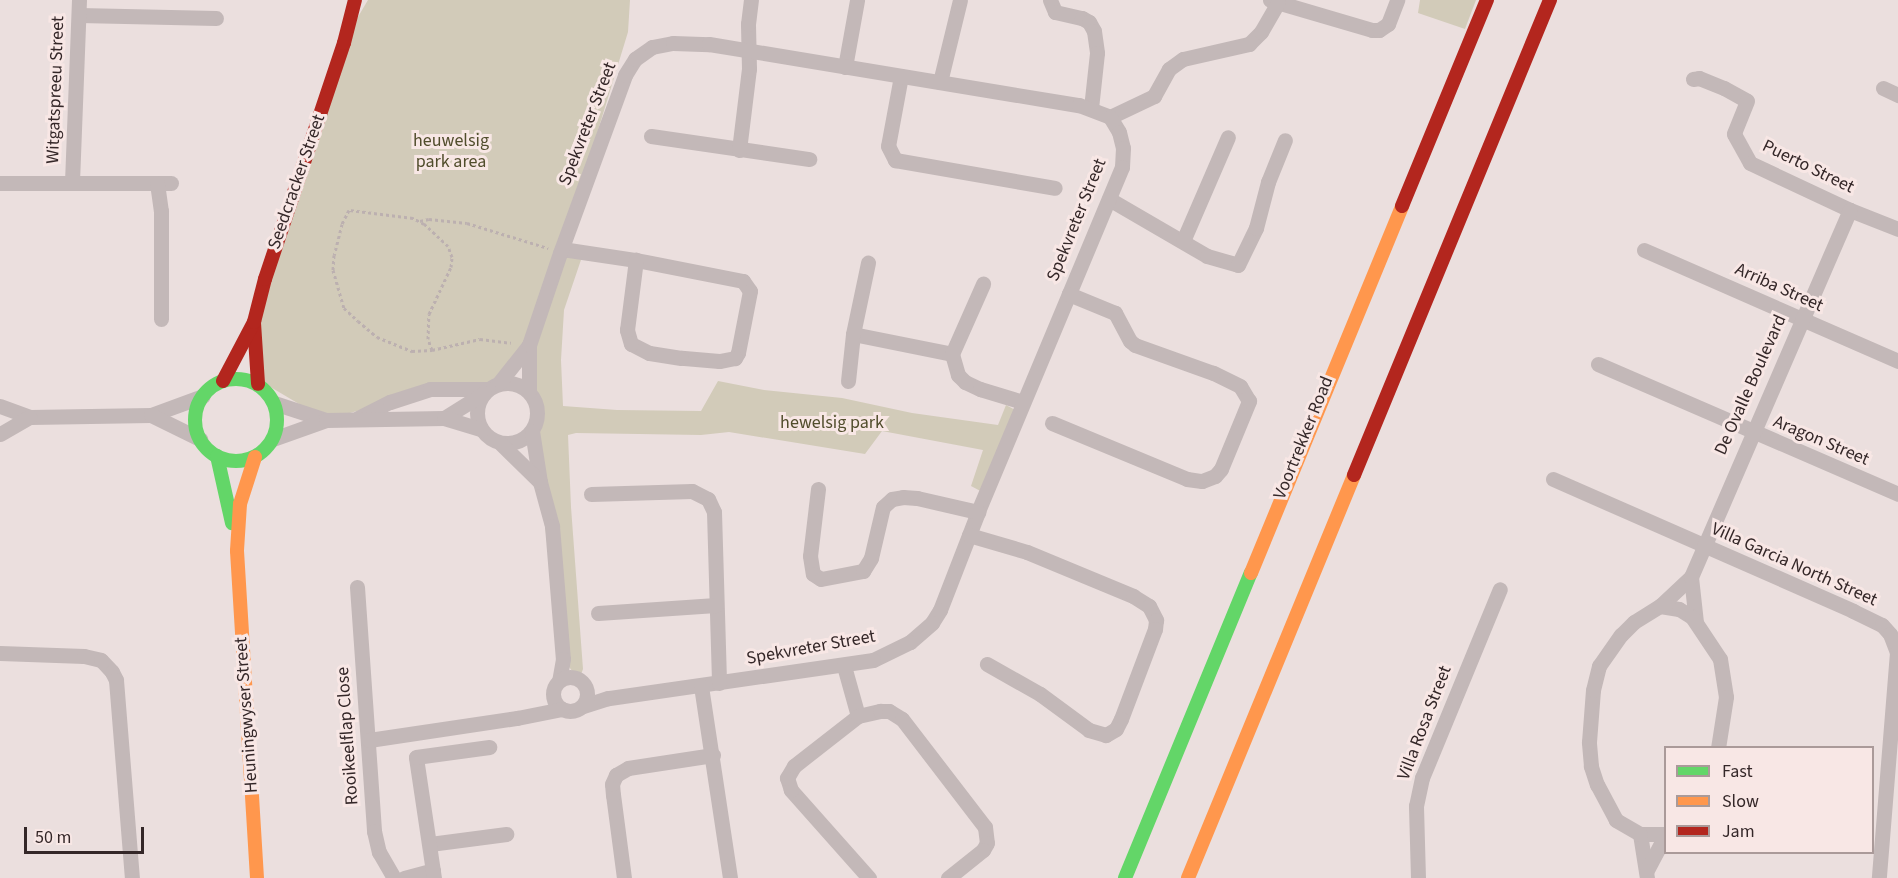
<!DOCTYPE html>
<html>
<head>
<meta charset="utf-8">
<style>
  body { margin:0 }
  #map { position:relative; width:1898px; height:878px; overflow:hidden; background:#ebdfde; font-family:"Source Sans 3",sans-serif }
  div>[style] { position:absolute }
  [style*='--x'] { left:calc(var(--x)*1px); top:calc(var(--y)*1px); width:calc(var(--w)*1px); rotate:calc(var(--a)*1deg) }
  .green>* { inset:0; background:#d2cbb9 }
  .path>* { height:3px; margin-top:-1.5px; transform-origin:0; background:repeating-linear-gradient(90deg,#bcb0b0 0 3px,transparent 0 6px) }
  .street>* { height:15px; margin:-7.5px; padding:0 7.5px; transform-origin:7.5px; border-radius:7.5px; background:#c3b8b8 }
  .street>.ring { margin:-7.5px; padding:0; box-sizing:content-box; background:none; border:15px solid #c3b8b8; border-radius:50% }
  .fast>* { height:14px; margin:-7px; padding:0 7px; transform-origin:7px; border-radius:7px; background:#63d668 }
  .fast>.ring { margin:-7px; padding:0; box-sizing:content-box; background:none; border:14px solid #63d668; border-radius:50% }
  .slow>* { height:14px; margin:-7px; padding:0 7px; transform-origin:7px; border-radius:7px; background:#ff974d }
  .jam>* { height:14px; margin:-7px; padding:0 7px; transform-origin:7px; border-radius:7px; background:#b3261e }
  span { translate:-50% -50%; white-space:nowrap; text-align:center; line-height:1.15; -webkit-text-stroke:6px #f8e7e5; paint-order:stroke }
  .street-label { font-size:18px; color:#342728 }
  .park-label { font-size:18px; color:#514d2c }
  .legend { position:absolute; left:1664px; top:746px; width:210px; height:108px; box-sizing:border-box; background:#f8e7e5; border:2px solid #aa9a99; margin:0; padding:8px 10px; list-style:none; font-size:18px; color:#342728 }
  .legend li { display:flex; align-items:center; gap:12px; height:30px }
  .legend b { width:30px; border:2px solid #aa9a99 }
  .scale { position:absolute; left:24px; top:827px; width:120px; height:27px; box-sizing:border-box; border:3px solid #342728; border-top:0; padding-left:8px; font-size:18px; line-height:21px; white-space:nowrap; color:#342728; -webkit-text-stroke:4px #f8e7e5; paint-order:stroke }
</style>
</head>
<body>
<div id="map">
  <div class="green">
    <i style="clip-path:polygon(368px 0,630px 0,628px 32px,562px 248px,584px 251px,564px 310px,561px 360px,563px 406px,617px 410px,701px 411px,718px 381px,764px 390px,842px 398px,912px 413px,998px 425px,1006px 405px,1019px 412px,986px 494px,971px 486px,983px 450px,882px 431px,865px 454px,729px 432px,701px 435px,576px 433px,568px 435px,571px 507px,583px 669px,579px 680px,563px 659px,532px 431px,538px 411px,529px 391px,529px 345px,499px 383px,436px 388px,326px 420px,257px 379px,254px 335px,346px 37px)"></i>
    <i style="clip-path:polygon(1420px 0,1476px 0,1465px 29px,1418px 13px)"></i>
  </div>
  <div class="path">
    <i style="--x:420;--y:221;--w:9;--a:-13"></i>
    <i style="--x:429;--y:219;--w:38;--a:6"></i>
    <i style="--x:467;--y:223;--w:85;--a:17.2"></i>
    <i style="--x:432;--y:350;--w:12;--a:-110"></i>
    <i style="--x:428;--y:339;--w:25;--a:-88"></i>
    <i style="--x:429;--y:314;--w:52;--a:-64.9"></i>
    <i style="--x:451;--y:267;--w:10;--a:-84"></i>
    <i style="--x:452;--y:257;--w:12;--a:-110"></i>
    <i style="--x:448;--y:246;--w:33;--a:-137"></i>
    <i style="--x:424;--y:224;--w:13;--a:-151"></i>
    <i style="--x:413;--y:218;--w:64;--a:-172.9"></i>
    <i style="--x:349;--y:210;--w:16;--a:117"></i>
    <i style="--x:342;--y:224;--w:32;--a:104"></i>
    <i style="--x:334;--y:255;--w:15;--a:94"></i>
    <i style="--x:333;--y:270;--w:40;--a:74"></i>
    <i style="--x:344;--y:308;--w:19;--a:43"></i>
    <i style="--x:358;--y:321;--w:25;--a:40"></i>
    <i style="--x:377;--y:337;--w:38;--a:22"></i>
    <i style="--x:412;--y:351;--w:20;--a:-3"></i>
    <i style="--x:432;--y:350;--w:49;--a:-12.9"></i>
    <i style="--x:480;--y:339;--w:31;--a:7"></i>
  </div>
  <div class="street">
    <i style="--x:1050;--y:0;--w:13;--a:67"></i>
    <i style="--x:1055;--y:12;--w:28;--a:13"></i>
    <i style="--x:1082;--y:18;--w:8;--a:30"></i>
    <i style="--x:1089;--y:22;--w:10;--a:61"></i>
    <i style="--x:1094;--y:31;--w:22;--a:82"></i>
    <i style="--x:1097;--y:53;--w:55;--a:96.2"></i>
    <i style="--x:1270;--y:0;--w:106;--a:16.4"></i>
    <i style="--x:1372;--y:30;--w:7;--a:0"></i>
    <i style="--x:1379;--y:30;--w:11;--a:-34"></i>
    <i style="--x:1388;--y:24;--w:26;--a:-69"></i>
    <i style="--x:79;--y:15;--w:137;--a:1.3"></i>
    <i style="--x:845;--y:67;--w:68;--a:-79.8"></i>
    <i style="--x:901;--y:76;--w:71;--a:100.5"></i>
    <i style="--x:888;--y:146;--w:16;--a:63"></i>
    <i style="--x:895;--y:160;--w:162;--a:9.9"></i>
    <i style="--x:1693;--y:79;--w:6;--a:-9"></i>
    <i style="--x:1699;--y:78;--w:27;--a:22"></i>
    <i style="--x:1724;--y:88;--w:26;--a:29"></i>
    <i style="--x:1747;--y:101;--w:35;--a:112"></i>
    <i style="--x:1734;--y:134;--w:33;--a:61"></i>
    <i style="--x:1750;--y:163;--w:110;--a:25.2"></i>
    <i style="--x:1850;--y:210;--w:52;--a:21.6"></i>
    <i style="--x:940;--y:82;--w:84;--a:-76.3"></i>
    <i style="--x:1883;--y:88;--w:17;--a:25"></i>
    <i style="--x:1110;--y:117;--w:49;--a:-25.5"></i>
    <i style="--x:1154;--y:96;--w:31;--a:-61"></i>
    <i style="--x:1169;--y:69;--w:17;--a:-36"></i>
    <i style="--x:1183;--y:59;--w:68;--a:-12.8"></i>
    <i style="--x:1249;--y:44;--w:17;--a:-45"></i>
    <i style="--x:1261;--y:32;--w:34;--a:-60"></i>
    <i style="--x:651;--y:136;--w:160;--a:8.3"></i>
    <i style="--x:739;--y:150;--w:82;--a:-83"></i>
    <i style="--x:749;--y:69;--w:45;--a:-91.3"></i>
    <i style="--x:748;--y:24;--w:24;--a:-83"></i>
    <i style="--x:72;--y:182;--w:182;--a:-87.8"></i>
    <i style="--x:0;--y:183;--w:171;--a:0"></i>
    <i style="--x:157;--y:183;--w:28;--a:82"></i>
    <i style="--x:161;--y:211;--w:108;--a:90"></i>
    <i style="--x:1109;--y:199;--w:113;--a:30.2"></i>
    <i style="--x:1207;--y:256;--w:32;--a:16"></i>
    <i style="--x:1238;--y:265;--w:41;--a:-64.1"></i>
    <i style="--x:1256;--y:228;--w:48;--a:-75.4"></i>
    <i style="--x:1268;--y:182;--w:45;--a:-68"></i>
    <i style="--x:1183;--y:241;--w:113;--a:-66.6"></i>
    <i style="--x:562;--y:249;--w:75;--a:8.5"></i>
    <i style="--x:636;--y:260;--w:109;--a:11.1"></i>
    <i style="--x:743;--y:281;--w:12;--a:55"></i>
    <i style="--x:750;--y:291;--w:63;--a:101"></i>
    <i style="--x:738;--y:353;--w:6;--a:121"></i>
    <i style="--x:735;--y:358;--w:16;--a:169"></i>
    <i style="--x:719;--y:361;--w:38;--a:-175"></i>
    <i style="--x:681;--y:358;--w:32;--a:-171"></i>
    <i style="--x:649;--y:353;--w:20;--a:-153"></i>
    <i style="--x:631;--y:344;--w:15;--a:-106"></i>
    <i style="--x:627;--y:330;--w:71;--a:-82.7"></i>
    <i style="--x:1644;--y:250;--w:277;--a:23.6"></i>
    <i style="--x:853;--y:334;--w:101;--a:11.4"></i>
    <i style="--x:952;--y:354;--w:22;--a:74"></i>
    <i style="--x:958;--y:375;--w:10;--a:45"></i>
    <i style="--x:965;--y:382;--w:17;--a:25"></i>
    <i style="--x:980;--y:389;--w:45;--a:16.8"></i>
    <i style="--x:952;--y:354;--w:77;--a:-66.1"></i>
    <i style="--x:1598;--y:364;--w:327;--a:23.4"></i>
    <i style="--x:848;--y:381;--w:47;--a:-83.9"></i>
    <i style="--x:853;--y:334;--w:73;--a:-78.1"></i>
    <i class="ring" style="left:477px;top:383px;width:45px;height:45px"></i>
    <i style="--x:499;--y:383;--w:48;--a:-51.7"></i>
    <i style="--x:529;--y:391;--w:46;--a:-90"></i>
    <i style="--x:529;--y:345;--w:97;--a:-71.4"></i>
    <i style="--x:560;--y:253;--w:189;--a:-69.9"></i>
    <i style="--x:625;--y:75;--w:19;--a:-58"></i>
    <i style="--x:635;--y:59;--w:21;--a:-35"></i>
    <i style="--x:652;--y:47;--w:21;--a:-11"></i>
    <i style="--x:673;--y:43;--w:36;--a:2"></i>
    <i style="--x:709;--y:44;--w:375;--a:9.4"></i>
    <i style="--x:1079;--y:105;--w:33;--a:21"></i>
    <i style="--x:1110;--y:117;--w:17;--a:59"></i>
    <i style="--x:1119;--y:132;--w:16;--a:76"></i>
    <i style="--x:1123;--y:148;--w:19;--a:93"></i>
    <i style="--x:1122;--y:167;--w:374;--a:112.7"></i>
    <i style="--x:978;--y:512;--w:105;--a:111.2"></i>
    <i style="--x:940;--y:610;--w:15;--a:122"></i>
    <i style="--x:932;--y:623;--w:29;--a:139"></i>
    <i style="--x:910;--y:642;--w:41;--a:154.1"></i>
    <i style="--x:873;--y:660;--w:268;--a:171.8"></i>
    <i style="--x:608;--y:698;--w:28;--a:162"></i>
    <i style="--x:274;--y:403;--w:55;--a:18.1"></i>
    <i style="--x:0;--y:406;--w:32;--a:20"></i>
    <i style="--x:30;--y:417;--w:121;--a:-0.9"></i>
    <i style="--x:151;--y:415;--w:55;--a:-20.1"></i>
    <i style="--x:151;--y:415;--w:55;--a:26.1"></i>
    <i style="--x:358;--y:418;--w:36;--a:-27"></i>
    <i style="--x:390;--y:402;--w:42;--a:-18"></i>
    <i style="--x:430;--y:389;--w:58;--a:0"></i>
    <i style="--x:444;--y:418;--w:47;--a:-32"></i>
    <i style="--x:1052;--y:423;--w:146;--a:22.5"></i>
    <i style="--x:1187;--y:479;--w:15;--a:8"></i>
    <i style="--x:1202;--y:481;--w:14;--a:-21"></i>
    <i style="--x:1215;--y:476;--w:9;--a:-49"></i>
    <i style="--x:1221;--y:469;--w:74;--a:-67.6"></i>
    <i style="--x:1249;--y:401;--w:17;--a:-121"></i>
    <i style="--x:1240;--y:386;--w:30;--a:-154"></i>
    <i style="--x:1213;--y:373;--w:83;--a:-160.3"></i>
    <i style="--x:1135;--y:345;--w:6;--a:-141"></i>
    <i style="--x:1130;--y:341;--w:32;--a:-118"></i>
    <i style="--x:1115;--y:313;--w:50;--a:-157.6"></i>
    <i style="--x:532;--y:431;--w:52;--a:81.1"></i>
    <i style="--x:540;--y:482;--w:46;--a:74.7"></i>
    <i style="--x:552;--y:526;--w:133;--a:85.3"></i>
    <i style="--x:563;--y:659;--w:22;--a:100"></i>
    <i style="--x:0;--y:434;--w:34;--a:-30"></i>
    <i style="--x:273;--y:439;--w:56;--a:-19.7"></i>
    <i style="--x:326;--y:420;--w:118;--a:-1"></i>
    <i style="--x:444;--y:418;--w:39;--a:17"></i>
    <i style="--x:500;--y:443;--w:56;--a:44.3"></i>
    <i style="--x:1553;--y:479;--w:328;--a:23.7"></i>
    <i style="--x:1853;--y:611;--w:32;--a:26"></i>
    <i style="--x:1882;--y:625;--w:12;--a:48"></i>
    <i style="--x:1890;--y:634;--w:19;--a:69"></i>
    <i style="--x:1897;--y:652;--w:227;--a:94.6"></i>
    <i style="--x:818;--y:489;--w:67;--a:96.8"></i>
    <i style="--x:810;--y:556;--w:18;--a:81"></i>
    <i style="--x:813;--y:574;--w:9;--a:32"></i>
    <i style="--x:821;--y:579;--w:43;--a:-10.8"></i>
    <i style="--x:863;--y:571;--w:15;--a:-58"></i>
    <i style="--x:871;--y:558;--w:52;--a:-76.8"></i>
    <i style="--x:883;--y:507;--w:12;--a:-42"></i>
    <i style="--x:892;--y:499;--w:11;--a:-10"></i>
    <i style="--x:903;--y:497;--w:14;--a:4"></i>
    <i style="--x:917;--y:498;--w:63;--a:12.9"></i>
    <i style="--x:591;--y:494;--w:101;--a:-1.7"></i>
    <i style="--x:692;--y:491;--w:18;--a:27"></i>
    <i style="--x:708;--y:499;--w:14;--a:65"></i>
    <i style="--x:714;--y:512;--w:171;--a:88.3"></i>
    <i style="--x:969;--y:535;--w:60;--a:16.3"></i>
    <i style="--x:1027;--y:552;--w:115;--a:22.5"></i>
    <i style="--x:1133;--y:596;--w:19;--a:32"></i>
    <i style="--x:1149;--y:606;--w:16;--a:63"></i>
    <i style="--x:1156;--y:620;--w:9;--a:96"></i>
    <i style="--x:1155;--y:629;--w:96;--a:110.7"></i>
    <i style="--x:1121;--y:719;--w:11;--a:117"></i>
    <i style="--x:1116;--y:729;--w:12;--a:149"></i>
    <i style="--x:1106;--y:735;--w:18;--a:-164"></i>
    <i style="--x:1089;--y:730;--w:61;--a:-143.7"></i>
    <i style="--x:1040;--y:694;--w:61;--a:-150.5"></i>
    <i style="--x:1691;--y:577;--w:45;--a:83.7"></i>
    <i style="--x:357;--y:587;--w:245;--a:86"></i>
    <i style="--x:374;--y:831;--w:22;--a:77"></i>
    <i style="--x:379;--y:852;--w:30;--a:60"></i>
    <i style="--x:1660;--y:606;--w:42;--a:-43.1"></i>
    <i style="--x:1691;--y:577;--w:400;--a:-66.6"></i>
    <i style="--x:598;--y:613;--w:118;--a:-3.9"></i>
    <i style="--x:0;--y:653;--w:84;--a:2"></i>
    <i style="--x:84;--y:656;--w:17;--a:13"></i>
    <i style="--x:101;--y:660;--w:16;--a:47"></i>
    <i style="--x:112;--y:672;--w:9;--a:63"></i>
    <i style="--x:116;--y:680;--w:199;--a:85.4"></i>
    <i style="--x:844;--y:666;--w:52;--a:74.4"></i>
    <i class="ring" style="left:553px;top:677px;width:19px;height:19px"></i>
    <i style="--x:701;--y:686;--w:194;--a:81.4"></i>
    <i style="--x:369;--y:740;--w:150;--a:-8.5"></i>
    <i style="--x:517;--y:718;--w:46;--a:-11.3"></i>
    <i style="--x:1640;--y:834;--w:45;--a:81"></i>
    <i style="--x:1666;--y:834;--w:26;--a:180"></i>
    <i style="--x:1640;--y:834;--w:28;--a:-150"></i>
    <i style="--x:1616;--y:820;--w:40;--a:-118"></i>
    <i style="--x:1597;--y:785;--w:20;--a:-108"></i>
    <i style="--x:1591;--y:766;--w:24;--a:-95"></i>
    <i style="--x:1589;--y:742;--w:52;--a:-85.6"></i>
    <i style="--x:1593;--y:690;--w:25;--a:-76"></i>
    <i style="--x:1599;--y:666;--w:38;--a:-55"></i>
    <i style="--x:1621;--y:635;--w:18;--a:-45"></i>
    <i style="--x:1634;--y:622;--w:31;--a:-32"></i>
    <i style="--x:1660;--y:606;--w:19;--a:9"></i>
    <i style="--x:1679;--y:609;--w:15;--a:32"></i>
    <i style="--x:1692;--y:617;--w:50;--a:56.3"></i>
    <i style="--x:1720;--y:659;--w:38;--a:81"></i>
    <i style="--x:1726;--y:697;--w:52;--a:98.9"></i>
    <i style="--x:430;--y:844;--w:77;--a:-7.5"></i>
    <i style="--x:1647;--y:870;--w:41;--a:-62.2"></i>
    <i style="--x:404;--y:878;--w:30;--a:-15"></i>
    <i style="--x:434;--y:878;--w:122;--a:-98.5"></i>
    <i style="--x:416;--y:757;--w:74;--a:-7.8"></i>
    <i style="--x:624;--y:878;--w:84;--a:-97.5"></i>
    <i style="--x:613;--y:795;--w:11;--a:-95"></i>
    <i style="--x:612;--y:784;--w:10;--a:-66"></i>
    <i style="--x:616;--y:775;--w:14;--a:-30"></i>
    <i style="--x:628;--y:768;--w:86;--a:-8.7"></i>
    <i style="--x:869;--y:878;--w:118;--a:-131.6"></i>
    <i style="--x:791;--y:790;--w:13;--a:-108"></i>
    <i style="--x:787;--y:778;--w:14;--a:-60"></i>
    <i style="--x:794;--y:766;--w:81;--a:-38"></i>
    <i style="--x:858;--y:716;--w:23;--a:-13"></i>
    <i style="--x:880;--y:711;--w:9;--a:0"></i>
    <i style="--x:889;--y:711;--w:15;--a:32"></i>
    <i style="--x:902;--y:719;--w:136;--a:52.5"></i>
    <i style="--x:985;--y:827;--w:16;--a:83"></i>
    <i style="--x:987;--y:843;--w:8;--a:120"></i>
    <i style="--x:983;--y:850;--w:45;--a:141.3"></i>
    <i style="--x:1418;--y:878;--w:72;--a:-91.6"></i>
    <i style="--x:1416;--y:806;--w:29;--a:-78"></i>
    <i style="--x:1422;--y:778;--w:204;--a:-67.6"></i>
  </div>
  <div class="fast">
    <i class="ring" style="left:195px;top:379px;width:68px;height:68px"></i>
    <i style="--x:217;--y:456;--w:69;--a:77.4"></i>
    <i style="--x:1125;--y:878;--w:330;--a:-67.6"></i>
  </div>
  <div class="slow">
    <i style="--x:255;--y:457;--w:49;--a:107.7"></i>
    <i style="--x:240;--y:504;--w:47;--a:93.7"></i>
    <i style="--x:237;--y:551;--w:328;--a:86.5"></i>
    <i style="--x:1251;--y:573;--w:397;--a:-67.6"></i>
    <i style="--x:1188;--y:878;--w:436;--a:-67.6"></i>
  </div>
  <div class="jam">
    <i style="--x:1402;--y:206;--w:223;--a:-67.6"></i>
    <i style="--x:254;--y:323;--w:61;--a:86.2"></i>
    <i style="--x:223;--y:381;--w:67;--a:-62.3"></i>
    <i style="--x:254;--y:322;--w:44;--a:-75.7"></i>
    <i style="--x:265;--y:279;--w:249;--a:-71.5"></i>
    <i style="--x:344;--y:43;--w:44;--a:-75.7"></i>
    <i style="--x:1354;--y:475;--w:514;--a:-67.58"></i>
  </div>
  <div class="street-label">
    <span style="left:56px;top:90px;rotate:-88deg">Witgatspreeu Street</span>
    <span style="left:588px;top:124px;rotate:-69deg">Spekvreter Street</span>
    <span style="left:1808px;top:167px;rotate:26deg">Puerto Street</span>
    <span style="left:297px;top:182px;rotate:-71deg">Seedcracker Street</span>
    <span style="left:1077px;top:220px;rotate:-68deg">Spekvreter Street</span>
    <span style="left:1779px;top:288px;rotate:24deg">Arriba Street</span>
    <span style="left:1751px;top:385px;rotate:-66deg">De Ovalle Boulevard</span>
    <span style="left:1304px;top:438px;rotate:-68deg">Voortrekker Road</span>
    <span style="left:1821px;top:441px;rotate:23deg">Aragon Street</span>
    <span style="left:1794px;top:565px;rotate:24deg">Villa Garcia North Street</span>
    <span style="left:811px;top:648px;rotate:-10deg">Spekvreter Street</span>
    <span style="left:247px;top:715px;rotate:-94deg">Heuningwyser Street</span>
    <span style="left:1425px;top:723px;rotate:-69deg">Villa Rosa Street</span>
    <span style="left:348px;top:736px;rotate:-94deg">Rooikeelflap Close</span>
  </div>
  <div class="park-label">
    <span style="left:451px;top:152px">heuwelsig<br>park area</span>
    <span style="left:832px;top:423px">hewelsig park</span>
  </div>
  <ul class="legend">
  <li><b style="height:8px;background:#63d668"></b>Fast</li>
  <li><b style="height:8px;background:#ff974d"></b>Slow</li>
  <li><b style="height:8px;background:#b3261e"></b>Jam</li>
  </ul>
  <div class="scale">50 m</div>
</div>
</body>
</html>
